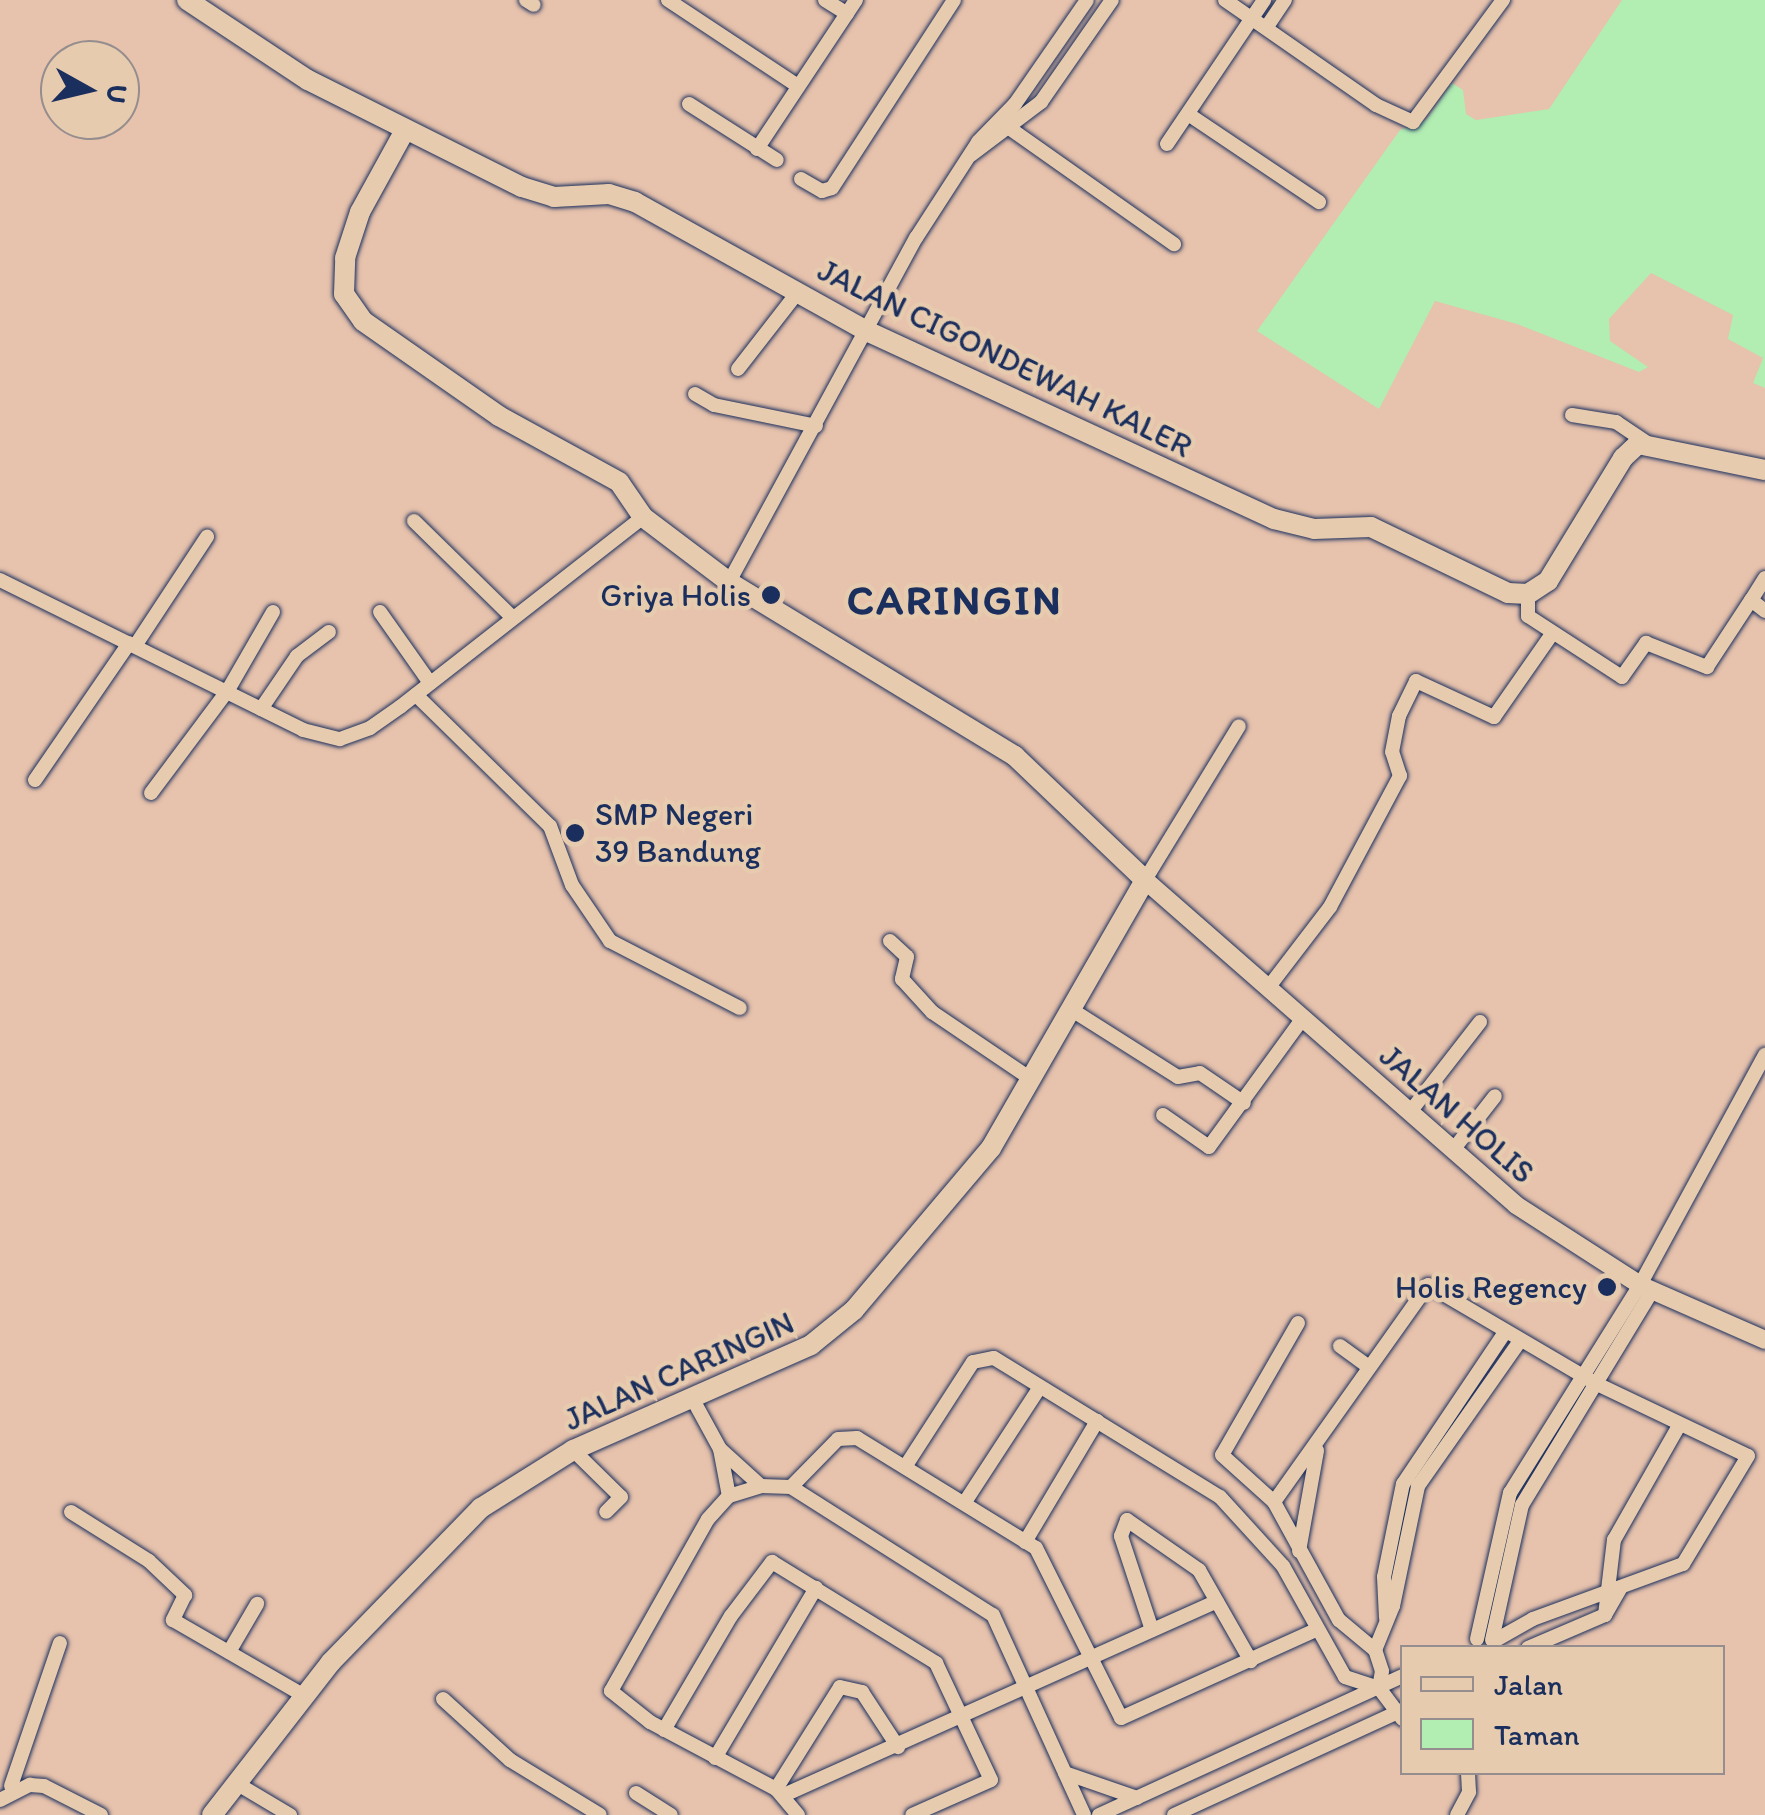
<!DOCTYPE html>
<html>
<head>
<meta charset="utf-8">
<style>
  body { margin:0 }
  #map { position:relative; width:1765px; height:1815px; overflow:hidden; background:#e7c2ac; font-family:Itim,sans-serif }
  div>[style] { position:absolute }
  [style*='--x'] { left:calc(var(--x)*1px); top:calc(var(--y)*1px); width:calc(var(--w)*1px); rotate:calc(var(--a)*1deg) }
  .green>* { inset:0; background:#b2edb2 }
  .roads { filter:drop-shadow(0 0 2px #1b2f5e) drop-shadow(0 0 2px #1b2f5e) }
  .minor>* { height:14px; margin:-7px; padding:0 7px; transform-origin:7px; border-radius:7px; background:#e7cbae }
  .tertiary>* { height:18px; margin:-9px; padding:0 9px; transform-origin:9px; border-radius:9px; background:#e7cbae }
  .secondary>* { height:20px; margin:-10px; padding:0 10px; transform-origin:10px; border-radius:10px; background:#e7cbae }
  .dots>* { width:28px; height:28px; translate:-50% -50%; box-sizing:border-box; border:5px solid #e7cbae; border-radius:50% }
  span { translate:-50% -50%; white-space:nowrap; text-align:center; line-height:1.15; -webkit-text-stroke:9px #e7cbae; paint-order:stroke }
  .street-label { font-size:32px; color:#1b2f5e }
  .poi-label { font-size:32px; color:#1b2f5e }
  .right { translate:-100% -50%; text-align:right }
  .left { translate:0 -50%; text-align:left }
  .district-label { font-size:42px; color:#1b2f5e; font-weight:700; letter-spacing:2.5px }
  .legend { position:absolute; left:1400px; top:1645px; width:325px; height:130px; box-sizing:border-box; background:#e7cbae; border:2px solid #958d8e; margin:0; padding:12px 18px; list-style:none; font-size:30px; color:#1b2f5e }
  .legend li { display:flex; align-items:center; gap:20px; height:50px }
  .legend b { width:50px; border:2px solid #958d8e }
  .north { position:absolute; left:40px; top:40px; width:100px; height:100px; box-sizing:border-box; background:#e7cbae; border:2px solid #958d8e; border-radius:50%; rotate:98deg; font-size:28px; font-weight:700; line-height:40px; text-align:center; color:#1b2f5e }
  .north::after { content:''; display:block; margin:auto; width:35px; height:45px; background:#1b2f5e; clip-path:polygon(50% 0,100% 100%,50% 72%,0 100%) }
</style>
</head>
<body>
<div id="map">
  <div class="green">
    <i style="clip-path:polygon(1622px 0,1765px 0,1765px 388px,1753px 383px,1763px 358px,1728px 339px,1733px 315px,1651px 273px,1609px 319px,1610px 341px,1648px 367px,1639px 372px,1517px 324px,1435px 301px,1379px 409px,1257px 331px,1400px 130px,1426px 120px,1452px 83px,1463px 90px,1466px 114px,1476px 120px,1549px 109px)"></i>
  </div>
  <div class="roads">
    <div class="minor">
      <i style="--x:526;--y:0;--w:9;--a:32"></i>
      <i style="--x:668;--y:0;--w:156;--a:33.5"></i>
      <i style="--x:825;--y:0;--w:26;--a:32"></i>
      <i style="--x:1225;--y:0;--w:184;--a:34.8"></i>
      <i style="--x:1376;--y:105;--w:41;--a:24.7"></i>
      <i style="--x:1413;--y:122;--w:152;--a:-53.6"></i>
      <i style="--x:1266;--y:28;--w:34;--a:-56"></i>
      <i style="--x:689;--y:104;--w:104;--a:32.5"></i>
      <i style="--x:1188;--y:114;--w:158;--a:33.9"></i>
      <i style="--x:1005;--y:125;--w:207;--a:35.2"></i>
      <i style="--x:1167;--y:144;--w:174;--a:-56"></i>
      <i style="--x:757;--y:149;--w:179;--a:-56.4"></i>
      <i style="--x:971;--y:155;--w:88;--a:-37.1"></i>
      <i style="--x:1041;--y:102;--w:124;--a:-55.2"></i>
      <i style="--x:801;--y:179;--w:24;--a:30"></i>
      <i style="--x:822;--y:191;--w:10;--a:-17"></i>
      <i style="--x:832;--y:188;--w:224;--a:-57"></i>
      <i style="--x:738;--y:369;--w:98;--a:-52.1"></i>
      <i style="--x:695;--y:394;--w:22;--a:30"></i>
      <i style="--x:714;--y:405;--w:104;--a:11.6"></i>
      <i style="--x:1572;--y:415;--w:45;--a:9"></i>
      <i style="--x:1616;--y:422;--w:36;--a:34"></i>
      <i style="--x:414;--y:521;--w:137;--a:44.4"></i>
      <i style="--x:1765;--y:578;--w:26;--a:122"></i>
      <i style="--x:1751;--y:600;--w:18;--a:38"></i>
      <i style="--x:0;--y:580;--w:338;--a:26.3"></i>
      <i style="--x:303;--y:730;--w:38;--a:14"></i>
      <i style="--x:340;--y:739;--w:32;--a:-20"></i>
      <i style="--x:370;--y:728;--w:37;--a:-35"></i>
      <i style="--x:400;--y:707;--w:308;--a:-38"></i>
      <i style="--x:729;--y:582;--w:392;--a:-61.5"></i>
      <i style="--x:916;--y:238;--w:114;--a:-57.1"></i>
      <i style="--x:978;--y:142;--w:53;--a:-45.8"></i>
      <i style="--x:1015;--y:104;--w:126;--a:-55.3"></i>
      <i style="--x:1528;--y:594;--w:22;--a:90"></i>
      <i style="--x:1528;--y:616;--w:112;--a:33"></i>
      <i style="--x:1622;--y:677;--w:42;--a:-54.8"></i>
      <i style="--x:1646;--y:643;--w:66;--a:21.5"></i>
      <i style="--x:1707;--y:667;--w:80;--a:-56.7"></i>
      <i style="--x:380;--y:612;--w:87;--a:54.8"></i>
      <i style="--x:135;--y:646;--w:131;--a:-56.6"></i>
      <i style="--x:416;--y:695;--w:187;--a:44.4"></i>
      <i style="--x:550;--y:826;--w:63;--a:69.6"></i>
      <i style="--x:572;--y:885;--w:68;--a:55.8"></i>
      <i style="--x:610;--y:941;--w:146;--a:27.3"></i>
      <i style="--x:261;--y:709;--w:64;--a:-55.8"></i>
      <i style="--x:297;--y:656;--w:40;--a:-37"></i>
      <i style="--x:35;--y:780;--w:166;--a:-55.5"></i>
      <i style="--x:151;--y:793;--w:129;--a:-53.2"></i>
      <i style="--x:228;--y:690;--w:90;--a:-60"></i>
      <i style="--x:1145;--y:880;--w:180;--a:-58.6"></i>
      <i style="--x:890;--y:941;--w:23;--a:43"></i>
      <i style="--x:907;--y:957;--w:23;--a:103"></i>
      <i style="--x:902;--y:979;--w:45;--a:47.7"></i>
      <i style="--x:932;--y:1012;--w:120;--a:34.1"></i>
      <i style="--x:1268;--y:988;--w:102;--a:-52.6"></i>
      <i style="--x:1330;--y:907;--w:149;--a:-61.9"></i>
      <i style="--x:1400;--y:776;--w:25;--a:-108"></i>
      <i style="--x:1392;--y:752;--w:37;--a:-79"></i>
      <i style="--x:1399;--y:716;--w:39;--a:-64"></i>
      <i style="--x:1416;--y:681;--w:86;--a:24.8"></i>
      <i style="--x:1494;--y:717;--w:101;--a:-55.1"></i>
      <i style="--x:1072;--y:1010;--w:125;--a:32.3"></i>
      <i style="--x:1178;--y:1077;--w:22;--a:-10"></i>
      <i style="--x:1200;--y:1073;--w:53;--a:34.3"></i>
      <i style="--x:1410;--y:1112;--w:114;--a:-52.1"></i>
      <i style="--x:1163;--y:1115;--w:56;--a:34.8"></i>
      <i style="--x:1209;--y:1147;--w:160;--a:-53.9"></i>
      <i style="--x:1453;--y:1150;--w:68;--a:-52.1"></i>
      <i style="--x:1298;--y:1323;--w:152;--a:119.9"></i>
      <i style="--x:1222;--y:1455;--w:70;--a:42.1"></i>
      <i style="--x:1274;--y:1502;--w:135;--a:61.2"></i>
      <i style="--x:1339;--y:1620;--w:47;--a:39.8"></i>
      <i style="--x:1340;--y:1346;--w:36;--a:36"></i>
      <i style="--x:691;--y:1396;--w:60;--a:61.3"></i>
      <i style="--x:720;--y:1449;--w:48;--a:79.2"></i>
      <i style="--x:720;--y:1449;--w:55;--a:42.1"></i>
      <i style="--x:573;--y:1450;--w:67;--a:44.4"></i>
      <i style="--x:621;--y:1497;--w:21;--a:135"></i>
      <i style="--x:905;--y:1467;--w:125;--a:-57.1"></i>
      <i style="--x:973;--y:1362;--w:21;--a:-11"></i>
      <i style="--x:994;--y:1358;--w:265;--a:31.6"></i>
      <i style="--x:1220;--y:1497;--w:93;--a:47.6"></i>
      <i style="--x:1283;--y:1566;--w:127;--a:60.8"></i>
      <i style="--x:1345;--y:1677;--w:36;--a:18"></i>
      <i style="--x:791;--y:1487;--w:67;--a:-45.6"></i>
      <i style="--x:838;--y:1439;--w:19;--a:-3"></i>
      <i style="--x:857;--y:1438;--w:210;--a:31.6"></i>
      <i style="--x:1036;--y:1548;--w:190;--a:63.4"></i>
      <i style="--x:1121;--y:1718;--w:214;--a:-24.3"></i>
      <i style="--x:965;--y:1502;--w:137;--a:-56.9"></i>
      <i style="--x:1274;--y:1502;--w:266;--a:-54.6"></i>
      <i style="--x:1428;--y:1285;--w:196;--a:30.4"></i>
      <i style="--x:1597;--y:1384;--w:167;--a:25.5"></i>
      <i style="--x:1748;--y:1456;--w:126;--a:121"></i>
      <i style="--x:1683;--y:1564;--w:160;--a:159.9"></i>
      <i style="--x:1533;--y:1619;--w:45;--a:150.6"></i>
      <i style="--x:71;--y:1512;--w:92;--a:32.1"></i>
      <i style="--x:149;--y:1561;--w:50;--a:43.4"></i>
      <i style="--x:185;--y:1595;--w:28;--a:116"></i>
      <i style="--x:173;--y:1620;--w:150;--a:30"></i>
      <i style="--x:1025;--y:1542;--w:141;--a:-59.2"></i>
      <i style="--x:1299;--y:1551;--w:102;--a:-79.8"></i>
      <i style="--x:1605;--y:1615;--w:76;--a:-83.2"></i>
      <i style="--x:1614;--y:1540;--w:133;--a:-60.4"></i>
      <i style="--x:1386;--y:1618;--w:41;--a:-92.8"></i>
      <i style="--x:1384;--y:1577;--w:95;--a:-78.5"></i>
      <i style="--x:1403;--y:1484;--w:183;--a:-56.1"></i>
      <i style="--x:1152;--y:1630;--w:99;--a:-108.3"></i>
      <i style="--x:1121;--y:1536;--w:17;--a:-69"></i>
      <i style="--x:1127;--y:1520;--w:88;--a:34.8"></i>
      <i style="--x:1199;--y:1570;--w:105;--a:60.3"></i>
      <i style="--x:1477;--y:1639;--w:150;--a:-77.3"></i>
      <i style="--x:1510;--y:1493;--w:245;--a:-58"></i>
      <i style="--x:1640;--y:1285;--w:262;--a:-61.5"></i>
      <i style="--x:1492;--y:1640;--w:138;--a:-77.5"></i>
      <i style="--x:1522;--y:1505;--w:250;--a:-58.7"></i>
      <i style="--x:1528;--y:1648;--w:84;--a:-23.2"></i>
      <i style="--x:1605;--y:1615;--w:32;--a:-60"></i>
      <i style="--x:229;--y:1652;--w:56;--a:-59.7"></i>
      <i style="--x:1379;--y:1688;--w:17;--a:-80"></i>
      <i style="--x:1382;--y:1671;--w:22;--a:-108"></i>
      <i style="--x:1375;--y:1650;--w:48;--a:-67.8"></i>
      <i style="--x:1393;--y:1606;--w:123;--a:-78.2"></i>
      <i style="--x:1418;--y:1486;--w:177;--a:-54.9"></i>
      <i style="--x:1379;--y:1688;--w:39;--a:53"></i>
      <i style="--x:443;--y:1699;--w:91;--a:42.3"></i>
      <i style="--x:510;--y:1760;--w:105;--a:31.4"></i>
      <i style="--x:664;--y:1730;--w:132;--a:-59.6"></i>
      <i style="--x:731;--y:1616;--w:68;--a:-52.8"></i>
      <i style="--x:772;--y:1562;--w:193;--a:31.6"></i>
      <i style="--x:936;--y:1663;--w:129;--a:64.8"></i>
      <i style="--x:991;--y:1780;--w:86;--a:156.1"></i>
      <i style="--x:715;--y:1758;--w:198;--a:-59.3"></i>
      <i style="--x:1065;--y:1773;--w:76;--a:19.1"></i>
      <i style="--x:236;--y:1783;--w:63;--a:30.7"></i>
      <i style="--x:11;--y:1786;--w:151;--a:-71.1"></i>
      <i style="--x:776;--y:1789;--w:120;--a:-57.9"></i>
      <i style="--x:840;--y:1687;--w:23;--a:13"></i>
      <i style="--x:862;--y:1692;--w:66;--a:56.8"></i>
      <i style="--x:636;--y:1793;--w:41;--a:32.2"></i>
      <i style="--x:784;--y:1795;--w:474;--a:-24.1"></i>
      <i style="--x:0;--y:1800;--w:34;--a:-27"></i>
      <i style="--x:30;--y:1785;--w:14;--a:4"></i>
      <i style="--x:44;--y:1786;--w:64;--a:27"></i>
      <i style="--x:798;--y:1815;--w:34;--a:-130"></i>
      <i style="--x:776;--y:1789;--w:143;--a:-152"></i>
      <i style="--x:650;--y:1722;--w:50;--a:-141.5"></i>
      <i style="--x:611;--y:1691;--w:197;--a:-60.6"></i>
      <i style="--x:708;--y:1519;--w:31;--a:-48"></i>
      <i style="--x:729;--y:1496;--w:34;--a:-17"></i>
      <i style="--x:761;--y:1486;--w:30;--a:2"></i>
      <i style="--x:791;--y:1487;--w:239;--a:32.4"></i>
      <i style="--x:993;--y:1615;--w:220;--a:65.5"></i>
      <i style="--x:1099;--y:1815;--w:333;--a:-24.6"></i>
      <i style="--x:1174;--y:1815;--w:251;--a:-24.7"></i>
      <i style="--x:1457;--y:1815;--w:26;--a:-62"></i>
      <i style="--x:1469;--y:1792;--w:20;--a:-93"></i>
    </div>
    <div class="tertiary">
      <i style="--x:1145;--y:880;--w:493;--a:41.2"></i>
      <i style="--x:1516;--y:1205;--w:148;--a:32.8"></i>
      <i style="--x:1640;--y:1285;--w:137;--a:23.7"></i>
    </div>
    <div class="secondary">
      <i style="--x:187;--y:0;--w:145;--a:33.5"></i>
      <i style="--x:308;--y:80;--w:239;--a:26.6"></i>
      <i style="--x:522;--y:187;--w:34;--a:17"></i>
      <i style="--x:554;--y:197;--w:55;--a:-3.1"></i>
      <i style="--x:609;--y:194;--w:27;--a:17"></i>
      <i style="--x:635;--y:202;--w:268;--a:29.1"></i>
      <i style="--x:869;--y:332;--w:446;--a:24.8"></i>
      <i style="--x:1274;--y:519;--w:41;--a:14"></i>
      <i style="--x:1314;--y:529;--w:57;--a:-2"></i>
      <i style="--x:1371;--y:527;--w:152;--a:25.7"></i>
      <i style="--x:1508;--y:593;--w:20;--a:3"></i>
      <i style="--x:1528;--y:594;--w:24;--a:-33"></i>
      <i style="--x:1548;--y:581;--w:144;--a:-58.6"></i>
      <i style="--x:1623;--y:458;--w:21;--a:-43"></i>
      <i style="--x:1638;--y:444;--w:130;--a:11.6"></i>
      <i style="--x:212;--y:1815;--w:194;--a:-52.1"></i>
      <i style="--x:331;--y:1662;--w:215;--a:-45.8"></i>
      <i style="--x:481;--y:1508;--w:109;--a:-32.2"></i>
      <i style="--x:573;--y:1450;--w:260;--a:-23.8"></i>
      <i style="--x:811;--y:1345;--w:55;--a:-39.1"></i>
      <i style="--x:854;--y:1310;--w:212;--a:-49.8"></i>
      <i style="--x:991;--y:1148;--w:309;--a:-60.1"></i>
      <i style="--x:1145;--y:880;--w:180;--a:-136.4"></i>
      <i style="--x:1015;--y:756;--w:335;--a:-148.7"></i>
      <i style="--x:729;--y:582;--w:108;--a:-142.9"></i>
      <i style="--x:643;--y:517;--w:42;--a:-124.4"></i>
      <i style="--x:619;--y:482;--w:137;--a:-151.2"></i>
      <i style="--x:499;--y:416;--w:166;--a:-145.1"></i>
      <i style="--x:363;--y:321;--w:33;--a:-125"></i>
      <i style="--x:344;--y:294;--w:36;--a:-88"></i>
      <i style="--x:345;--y:258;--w:48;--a:-71.9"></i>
      <i style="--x:360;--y:212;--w:91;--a:-61.2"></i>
    </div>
  </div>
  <div class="dots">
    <i style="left:771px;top:595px;background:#1b2f5e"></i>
    <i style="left:575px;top:833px;background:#1b2f5e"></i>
    <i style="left:1607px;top:1287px;background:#1b2f5e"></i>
  </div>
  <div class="street-label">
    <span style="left:1005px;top:358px;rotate:26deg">JALAN CIGONDEWAH KALER</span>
    <span style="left:1457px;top:1114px;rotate:41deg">JALAN HOLIS</span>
    <span style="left:679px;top:1371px;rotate:-24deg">JALAN CARINGIN</span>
  </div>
  <div class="poi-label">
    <span class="right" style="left:751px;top:595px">Griya Holis</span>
    <span class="left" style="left:595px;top:833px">SMP Negeri<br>39 Bandung</span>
    <span class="right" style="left:1587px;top:1287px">Holis Regency</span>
  </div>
  <div class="district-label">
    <span style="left:955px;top:600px">CARINGIN</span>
  </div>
  <ul class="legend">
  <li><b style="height:12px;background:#e7cbae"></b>Jalan</li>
  <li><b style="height:28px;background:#b2edb2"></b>Taman</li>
  </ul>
  <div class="north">U</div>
</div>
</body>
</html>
